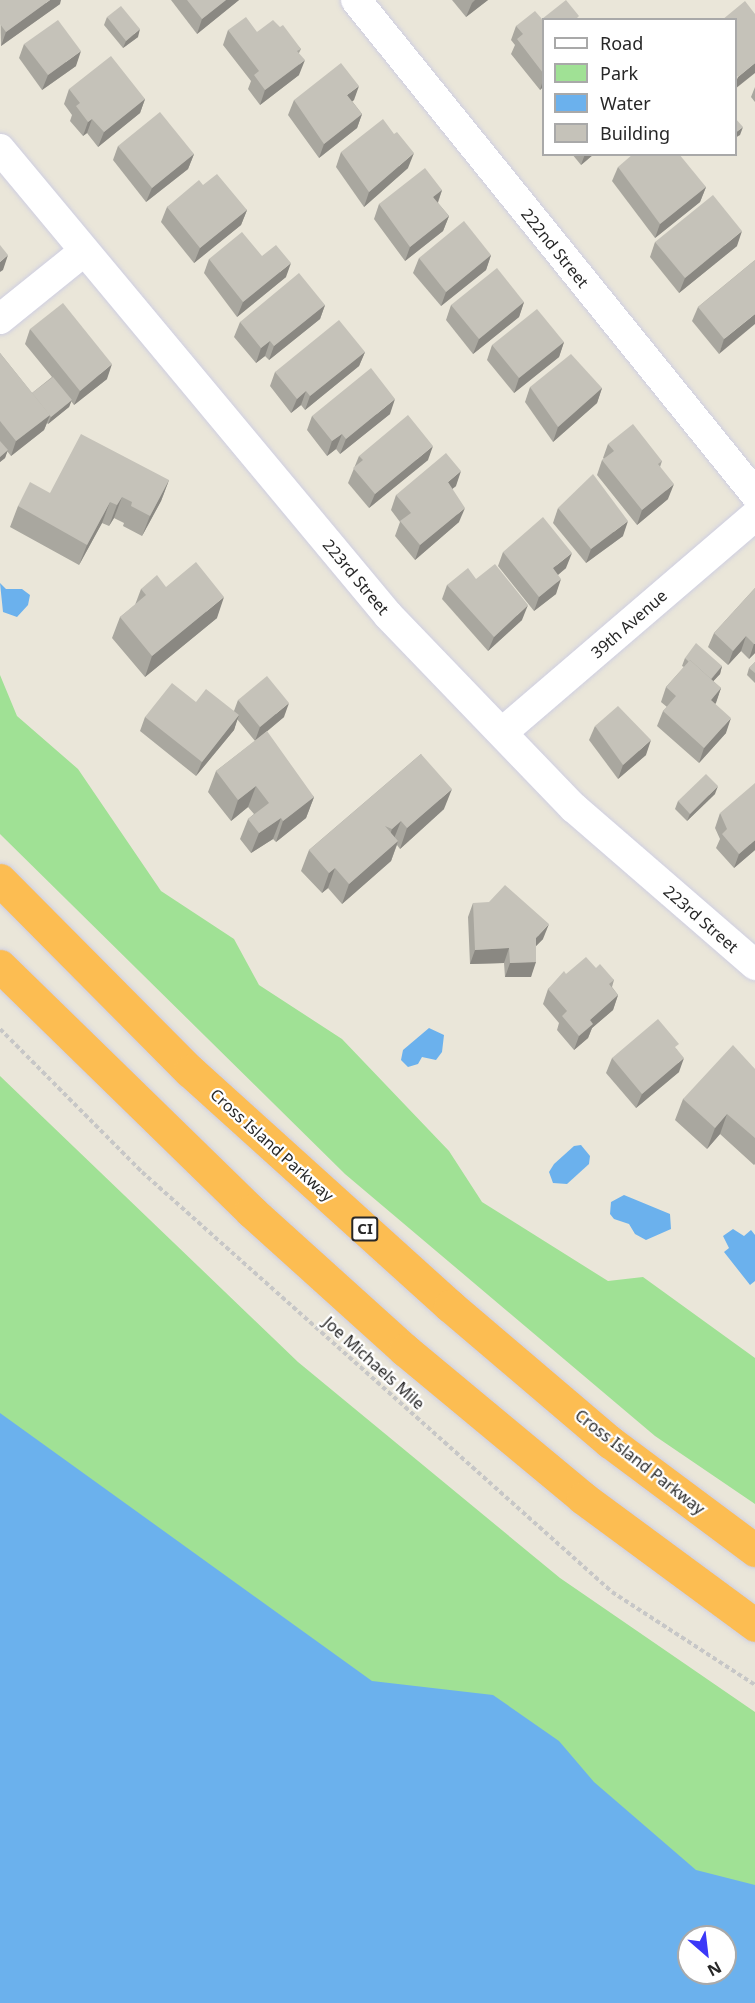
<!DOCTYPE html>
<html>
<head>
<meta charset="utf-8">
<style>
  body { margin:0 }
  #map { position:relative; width:755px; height:2003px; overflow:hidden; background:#eae6d9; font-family:"Noto Sans",sans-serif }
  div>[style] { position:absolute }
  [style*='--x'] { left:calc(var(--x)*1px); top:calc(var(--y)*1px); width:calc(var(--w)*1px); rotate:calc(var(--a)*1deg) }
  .green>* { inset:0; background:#a0e195 }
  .water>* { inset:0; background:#6bb1ed }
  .path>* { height:4px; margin-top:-2px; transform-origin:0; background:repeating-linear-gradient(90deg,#c7c7c7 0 4.5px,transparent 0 7.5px) }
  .roads { filter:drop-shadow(0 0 2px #cecee1) drop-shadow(0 0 2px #cecee1) }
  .minor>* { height:30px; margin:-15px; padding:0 15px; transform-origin:15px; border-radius:15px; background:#fff }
  .motorway>* { height:33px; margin:-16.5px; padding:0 16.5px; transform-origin:16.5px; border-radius:16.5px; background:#fcbd52 }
  .wall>* { inset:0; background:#a9a79f }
  .shaded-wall>* { inset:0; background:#8a8882 }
  .building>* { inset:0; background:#c5c2b9 }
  span { translate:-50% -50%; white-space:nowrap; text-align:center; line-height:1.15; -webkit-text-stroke:4.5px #fff; paint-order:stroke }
  .shield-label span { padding:2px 4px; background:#fff; border:2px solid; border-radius:4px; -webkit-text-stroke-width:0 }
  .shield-label { font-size:15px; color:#272727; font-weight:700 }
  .street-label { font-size:16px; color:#272727 }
  .legend { position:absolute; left:542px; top:18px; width:195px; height:138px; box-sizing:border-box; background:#fff; border:2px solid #a9a9a9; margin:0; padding:8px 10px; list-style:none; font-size:18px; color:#272727 }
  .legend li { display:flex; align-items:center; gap:12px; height:30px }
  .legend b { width:30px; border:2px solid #a9a9a9 }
  .north { position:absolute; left:677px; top:1925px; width:60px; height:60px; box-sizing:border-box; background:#fff; border:2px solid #a9a9a9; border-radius:50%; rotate:152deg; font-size:16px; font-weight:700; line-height:24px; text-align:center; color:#272727 }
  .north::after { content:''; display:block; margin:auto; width:21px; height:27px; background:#3b38f8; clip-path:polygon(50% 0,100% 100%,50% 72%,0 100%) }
</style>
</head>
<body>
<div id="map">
  <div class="green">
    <i style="clip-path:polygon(0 675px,17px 716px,78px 769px,161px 891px,234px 939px,259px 985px,342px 1039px,449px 1151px,482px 1202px,608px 1281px,643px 1277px,755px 1358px,755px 1504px,655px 1436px,345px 1174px,0 834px)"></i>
    <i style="clip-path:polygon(evenodd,0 1076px,298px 1362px,560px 1578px,755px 1712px,755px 2003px,0 2003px,0 1076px,689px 1937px,725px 1937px,725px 1973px,689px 1973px,689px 1937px)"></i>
  </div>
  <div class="water">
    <i style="clip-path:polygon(0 583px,6px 589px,22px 589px,30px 595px,28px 605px,17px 617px,3px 612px)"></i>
    <i style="clip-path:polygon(429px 1028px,444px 1035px,442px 1052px,436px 1060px,422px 1057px,418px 1064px,408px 1067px,401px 1060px,403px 1050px)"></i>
    <i style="clip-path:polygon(581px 1145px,590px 1156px,589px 1164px,567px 1184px,553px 1183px,549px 1172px,554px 1164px,574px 1146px)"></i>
    <i style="clip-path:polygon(624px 1195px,670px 1214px,671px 1229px,646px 1240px,635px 1234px,629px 1224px,614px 1219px,610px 1214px,611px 1202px)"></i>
    <i style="clip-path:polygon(733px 1229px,744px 1236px,751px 1230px,755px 1235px,755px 1281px,750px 1285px,724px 1252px,729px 1248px,723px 1236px)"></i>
    <i style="clip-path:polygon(evenodd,0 1413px,372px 1681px,493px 1695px,559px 1741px,594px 1782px,696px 1870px,755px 1885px,755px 2003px,0 2003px,0 1413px,689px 1937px,725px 1937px,725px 1973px,689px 1973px,689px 1937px)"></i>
  </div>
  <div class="path">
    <i style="--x:0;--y:1029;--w:202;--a:45.2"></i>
    <i style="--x:142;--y:1172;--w:630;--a:41.78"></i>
    <i style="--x:612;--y:1592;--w:171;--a:33"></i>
  </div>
  <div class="roads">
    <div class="minor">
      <i style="--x:356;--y:0;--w:635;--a:51.07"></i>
      <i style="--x:0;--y:149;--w:606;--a:50.22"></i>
      <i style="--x:388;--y:615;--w:268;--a:46.1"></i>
      <i style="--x:574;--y:808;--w:240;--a:40.9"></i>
      <i style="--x:0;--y:319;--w:107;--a:-38.9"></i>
      <i style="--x:504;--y:731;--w:330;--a:-40.6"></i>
    </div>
    <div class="motorway">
      <i style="--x:0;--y:880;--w:269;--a:45.2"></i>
      <i style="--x:190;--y:1071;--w:350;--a:42.1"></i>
      <i style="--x:450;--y:1306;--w:210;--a:40.4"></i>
      <i style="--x:610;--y:1442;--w:181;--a:36.7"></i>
      <i style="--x:0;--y:966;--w:351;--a:44.3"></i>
      <i style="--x:251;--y:1211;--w:207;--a:42.1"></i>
      <i style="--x:405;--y:1350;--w:231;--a:39.7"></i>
      <i style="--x:583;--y:1498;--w:214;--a:36.4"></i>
    </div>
  </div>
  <div class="wall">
    <i style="clip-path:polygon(0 0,60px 4px,1px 46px)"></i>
    <i style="clip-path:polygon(171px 0,239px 0,197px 34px)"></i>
    <i style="clip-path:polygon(452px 0,488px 0,466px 17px)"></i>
    <i style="clip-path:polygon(107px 17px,138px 37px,123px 48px,104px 25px)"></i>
    <i style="clip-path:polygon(542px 19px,543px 20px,543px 87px,540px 90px,511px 54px,515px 45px,511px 40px,516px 26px)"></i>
    <i style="clip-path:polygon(280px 27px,301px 49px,299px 53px,299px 75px,260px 105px,248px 89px,251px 81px,223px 45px,228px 30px,257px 32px)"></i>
    <i style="clip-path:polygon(24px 44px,76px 66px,42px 90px,19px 58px)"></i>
    <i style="clip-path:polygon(755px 87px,755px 102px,751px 97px)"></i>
    <i style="clip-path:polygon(69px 89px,145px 99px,140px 113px,98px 147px,87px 133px,83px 136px,70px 121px,72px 115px,64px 104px)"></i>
    <i style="clip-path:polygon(294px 100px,354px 100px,352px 101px,362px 114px,357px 128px,319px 158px,288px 115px)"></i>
    <i style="clip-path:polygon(118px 146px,194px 154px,188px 169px,146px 202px,113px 160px)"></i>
    <i style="clip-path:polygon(341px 152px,408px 168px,364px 207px,336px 167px)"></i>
    <i style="clip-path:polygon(572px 154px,594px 154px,581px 165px)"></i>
    <i style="clip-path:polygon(618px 167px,706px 187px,700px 202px,655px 238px,612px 181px)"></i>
    <i style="clip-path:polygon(203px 185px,247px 210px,241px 225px,194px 263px,161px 222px,167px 207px)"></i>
    <i style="clip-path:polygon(442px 190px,438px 203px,449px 216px,443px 231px,405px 261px,374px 219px,379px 204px)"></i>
    <i style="clip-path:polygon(655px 242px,737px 246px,679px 293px,650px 257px)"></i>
    <i style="clip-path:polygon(491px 255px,486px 270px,441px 306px,413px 273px,419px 258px)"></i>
    <i style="clip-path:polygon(262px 256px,286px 277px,237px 317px,204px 273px,209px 259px)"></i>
    <i style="clip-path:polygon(755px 260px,719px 354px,692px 321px,698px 307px)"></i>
    <i style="clip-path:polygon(524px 302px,519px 317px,473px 354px,446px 320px,451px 305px)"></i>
    <i style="clip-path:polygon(325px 305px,320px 319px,269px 360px,265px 356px,256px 363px,234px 337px,240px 322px)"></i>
    <i style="clip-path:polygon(30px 329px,107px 379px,74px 405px,71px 401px,69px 407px,48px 424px,47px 423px,44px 430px,11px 456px,7px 451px,5px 458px,0 462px,0 353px,32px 393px,52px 377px,25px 344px)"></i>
    <i style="clip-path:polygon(564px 342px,559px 357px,514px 393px,487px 360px,492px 345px)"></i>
    <i style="clip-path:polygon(365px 352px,359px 366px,305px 410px,301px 405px,291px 413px,270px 386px,275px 372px)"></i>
    <i style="clip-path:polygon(530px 387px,602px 388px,597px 403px,553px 442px,525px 402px)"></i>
    <i style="clip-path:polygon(390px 414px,340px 454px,336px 449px,327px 456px,307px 430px,312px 416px)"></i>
    <i style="clip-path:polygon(608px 444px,662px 461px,660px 467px,668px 499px,637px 525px,597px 475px,602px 460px,604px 459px,603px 458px)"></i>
    <i style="clip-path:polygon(359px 456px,428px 460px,369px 508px,348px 483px)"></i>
    <i style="clip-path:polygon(169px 480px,161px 501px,142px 536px,123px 526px,124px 523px,114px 518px,109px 526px,102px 523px,79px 565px,10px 527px,18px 506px,50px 493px)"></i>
    <i style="clip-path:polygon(456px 486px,452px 489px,459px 522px,415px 560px,395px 536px,400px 522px,391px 510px,396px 495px)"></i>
    <i style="clip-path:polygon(558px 508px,623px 536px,586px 563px,553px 523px)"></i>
    <i style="clip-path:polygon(503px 552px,566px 568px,558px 575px,556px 594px,534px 611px,498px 566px)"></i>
    <i style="clip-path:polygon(476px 579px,522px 620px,488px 651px,442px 599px,447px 585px)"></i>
    <i style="clip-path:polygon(166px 587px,217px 618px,145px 677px,112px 638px,120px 617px,135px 605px,141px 589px)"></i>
    <i style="clip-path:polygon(755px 588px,755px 653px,749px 659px,741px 651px,728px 665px,708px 647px,714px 633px)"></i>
    <i style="clip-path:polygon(685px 658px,722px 666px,720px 674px,713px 681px,721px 688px,715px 704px,726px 733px,699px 763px,657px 726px,663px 711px,667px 707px,661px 702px,666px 687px,684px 667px,682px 666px)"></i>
    <i style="clip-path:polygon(755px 662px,755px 683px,747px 675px,749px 668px)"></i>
    <i style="clip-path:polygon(238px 700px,284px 717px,257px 740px,314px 797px,306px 818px,276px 842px,273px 839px,251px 853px,240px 839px,248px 819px,254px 814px,248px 807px,231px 821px,208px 792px,216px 771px,255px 741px,237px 719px,234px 730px,196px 776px,140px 731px,145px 717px,196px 702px,234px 711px)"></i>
    <i style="clip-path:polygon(595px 726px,646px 755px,618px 779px,589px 740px)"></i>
    <i style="clip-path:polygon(421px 754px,444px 809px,400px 849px,397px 845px,391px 861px,342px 904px,328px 888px,322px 893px,301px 871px,309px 850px)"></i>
    <i style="clip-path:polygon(715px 794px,687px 821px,675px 809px,678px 801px)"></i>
    <i style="clip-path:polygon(720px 813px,755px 850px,734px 868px,716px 848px,720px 839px,715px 828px)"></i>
    <i style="clip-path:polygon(473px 903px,543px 939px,536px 946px,531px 977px,505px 977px,504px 963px,470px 964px,468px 917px)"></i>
    <i style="clip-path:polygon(596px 968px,614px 980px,612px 987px,618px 995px,613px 1010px,592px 1028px,588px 1038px,574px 1050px,557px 1030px,559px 1023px,543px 1004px,548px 989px,566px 974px)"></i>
    <i style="clip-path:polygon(677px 1049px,679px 1072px,636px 1108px,606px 1073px,612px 1058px)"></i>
    <i style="clip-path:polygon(755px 1069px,755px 1164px,754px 1165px,720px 1134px,707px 1149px,675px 1120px,683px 1099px)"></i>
  </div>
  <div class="shaded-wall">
    <i style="clip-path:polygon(50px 0,61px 0,60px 4px,1px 46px,6px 32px)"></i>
    <i style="clip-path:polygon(226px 0,239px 0,197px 34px,202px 19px)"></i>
    <i style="clip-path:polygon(475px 0,488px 0,466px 17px,472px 3px)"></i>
    <i style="clip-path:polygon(140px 29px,138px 37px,123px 48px,126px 41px)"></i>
    <i style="clip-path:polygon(81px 51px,76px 66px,42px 90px,48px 75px)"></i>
    <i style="clip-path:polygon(305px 60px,299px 75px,260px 105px,265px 90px)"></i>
    <i style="clip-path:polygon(755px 63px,755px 73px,735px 89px,735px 84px,738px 77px)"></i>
    <i style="clip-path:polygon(543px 80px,543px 87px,540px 90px)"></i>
    <i style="clip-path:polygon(359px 86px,354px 100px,342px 109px,347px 95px)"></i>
    <i style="clip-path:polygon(145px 99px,140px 113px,98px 147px,104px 132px)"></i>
    <i style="clip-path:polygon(362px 114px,357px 128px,319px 158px,324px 144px)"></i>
    <i style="clip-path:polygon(92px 119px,87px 133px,83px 136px,88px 122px)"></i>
    <i style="clip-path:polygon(743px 127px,740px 135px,735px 138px,735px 133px)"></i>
    <i style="clip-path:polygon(414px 153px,408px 168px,364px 207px,369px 192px)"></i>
    <i style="clip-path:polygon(194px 154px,188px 169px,146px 202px,152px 188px)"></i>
    <i style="clip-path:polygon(585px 154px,594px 154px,581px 165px)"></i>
    <i style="clip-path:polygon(706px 187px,700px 202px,655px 238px,660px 224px)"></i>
    <i style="clip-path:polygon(442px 190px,437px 204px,433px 197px)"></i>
    <i style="clip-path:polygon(247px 210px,241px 225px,194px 263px,200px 248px)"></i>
    <i style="clip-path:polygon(449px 216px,443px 231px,405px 261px,410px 247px)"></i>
    <i style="clip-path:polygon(742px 231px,737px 246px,679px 293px,685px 278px)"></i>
    <i style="clip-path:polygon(8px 255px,3px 270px,0 272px,0 262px)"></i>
    <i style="clip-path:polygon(491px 255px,486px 270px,441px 306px,446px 292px)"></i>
    <i style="clip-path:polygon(291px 263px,286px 277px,237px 317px,243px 302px)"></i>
    <i style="clip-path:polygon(524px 302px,519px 317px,473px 354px,479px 339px)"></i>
    <i style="clip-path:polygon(325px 305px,320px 319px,269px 360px,274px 346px)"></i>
    <i style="clip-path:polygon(755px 314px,755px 324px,719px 354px,724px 339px)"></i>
    <i style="clip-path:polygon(270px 341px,265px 356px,256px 363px,261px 348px)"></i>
    <i style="clip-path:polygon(564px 342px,559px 357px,514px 393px,519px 378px)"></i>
    <i style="clip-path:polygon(365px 352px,359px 366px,305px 410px,310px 396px)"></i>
    <i style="clip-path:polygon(112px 364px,107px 379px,74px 405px,80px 391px)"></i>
    <i style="clip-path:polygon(602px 388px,597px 403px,553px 442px,558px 427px)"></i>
    <i style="clip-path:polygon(306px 391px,301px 405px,291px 413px,297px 399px)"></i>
    <i style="clip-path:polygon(395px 399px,390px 414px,340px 454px,346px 439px)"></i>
    <i style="clip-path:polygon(72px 400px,69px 407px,48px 424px,51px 417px)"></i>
    <i style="clip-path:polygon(50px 415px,44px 430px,11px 456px,16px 441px)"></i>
    <i style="clip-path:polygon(342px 434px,336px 449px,327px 456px,332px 441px)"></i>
    <i style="clip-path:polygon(433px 446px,428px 460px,369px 508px,375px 494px)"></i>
    <i style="clip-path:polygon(8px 450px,5px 458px,0 462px,0 457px)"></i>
    <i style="clip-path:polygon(461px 471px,456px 486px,442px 497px,448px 482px)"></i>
    <i style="clip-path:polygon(169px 480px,161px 501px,142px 536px,150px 516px)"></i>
    <i style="clip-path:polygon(674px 484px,668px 499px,637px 525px,642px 510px)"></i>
    <i style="clip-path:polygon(122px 497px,114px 518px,109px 526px,117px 505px)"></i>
    <i style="clip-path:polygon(110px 502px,102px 523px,79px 565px,87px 545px)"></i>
    <i style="clip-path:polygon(465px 508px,459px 522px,415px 560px,420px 545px)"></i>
    <i style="clip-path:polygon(628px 521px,623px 536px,586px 563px,591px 549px)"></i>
    <i style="clip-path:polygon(572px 553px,566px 568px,548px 583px,553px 568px)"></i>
    <i style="clip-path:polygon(561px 579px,556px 594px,534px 611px,539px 597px)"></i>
    <i style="clip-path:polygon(224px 597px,217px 618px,145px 677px,152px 656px)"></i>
    <i style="clip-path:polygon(528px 605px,522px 620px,488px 651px,494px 637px)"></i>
    <i style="clip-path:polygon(746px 636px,741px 651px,728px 665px,733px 651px)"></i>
    <i style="clip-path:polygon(754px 644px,755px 644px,755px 653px,749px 659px)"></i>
    <i style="clip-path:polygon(722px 666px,720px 674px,707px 688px,710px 681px)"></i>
    <i style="clip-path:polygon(721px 688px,716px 703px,705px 715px,711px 700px)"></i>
    <i style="clip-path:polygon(289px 703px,284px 717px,255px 741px,260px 727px)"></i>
    <i style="clip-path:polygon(239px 715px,234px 730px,196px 776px,202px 762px)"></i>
    <i style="clip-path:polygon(731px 718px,726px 733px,699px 763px,704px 748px)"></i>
    <i style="clip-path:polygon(651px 740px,646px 755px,618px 779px,623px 765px)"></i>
    <i style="clip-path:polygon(256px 786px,248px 807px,231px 821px,238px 800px)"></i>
    <i style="clip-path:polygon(718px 786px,715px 794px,687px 821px,690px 814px)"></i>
    <i style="clip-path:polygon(452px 789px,444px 809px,400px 849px,407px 828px)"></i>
    <i style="clip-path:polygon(314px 797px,306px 818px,276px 842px,283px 821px)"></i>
    <i style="clip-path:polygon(281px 818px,273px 839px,251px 853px,259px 833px)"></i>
    <i style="clip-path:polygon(401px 821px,393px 841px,385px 849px,392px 829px)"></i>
    <i style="clip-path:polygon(755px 840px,755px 850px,734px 868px,739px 854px)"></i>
    <i style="clip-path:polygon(398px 841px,391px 861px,342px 904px,349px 884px)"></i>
    <i style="clip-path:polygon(335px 868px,328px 888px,322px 893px,329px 873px)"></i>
    <i style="clip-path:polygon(549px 924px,543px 939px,530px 952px,536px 938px)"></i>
    <i style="clip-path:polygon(509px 948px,504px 963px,470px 964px,475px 950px)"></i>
    <i style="clip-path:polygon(536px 962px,531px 977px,505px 977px,510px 963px)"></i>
    <i style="clip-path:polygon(618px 995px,613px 1010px,592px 1028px,588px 1038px,574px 1050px,579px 1036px,590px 1020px)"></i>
    <i style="clip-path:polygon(684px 1058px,679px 1072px,636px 1108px,642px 1094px)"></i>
    <i style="clip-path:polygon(727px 1114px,720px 1134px,707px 1149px,715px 1128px)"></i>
  </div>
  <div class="building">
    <i style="clip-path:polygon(0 0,50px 0,6px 32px,0 24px)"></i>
    <i style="clip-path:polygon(187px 0,226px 0,202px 19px)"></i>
    <i style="clip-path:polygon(566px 0,579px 16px,575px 20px,543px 20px,543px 73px,517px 39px,523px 34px,516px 26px,535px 11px,542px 19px)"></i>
    <i style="clip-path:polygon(745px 1px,755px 14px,755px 63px,738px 77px,735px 74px,735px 20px,722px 20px)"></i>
    <i style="clip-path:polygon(121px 6px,140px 29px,126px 41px,107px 17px)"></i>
    <i style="clip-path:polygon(246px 17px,257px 32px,273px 20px,280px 27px,283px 25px,301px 49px,297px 51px,305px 60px,265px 90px,254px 75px,259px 71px,228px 30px)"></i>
    <i style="clip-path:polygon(58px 20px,81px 51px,48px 75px,24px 44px)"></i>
    <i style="clip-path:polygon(111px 56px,145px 99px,104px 132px,92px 119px,88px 122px,76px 106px,80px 103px,69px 89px)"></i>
    <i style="clip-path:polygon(341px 63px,359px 86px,347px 95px,362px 114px,324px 144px,294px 100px)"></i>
    <i style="clip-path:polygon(160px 112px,194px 154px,152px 188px,118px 146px)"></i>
    <i style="clip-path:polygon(735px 118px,743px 127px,735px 133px)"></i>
    <i style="clip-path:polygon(383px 119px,394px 134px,397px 132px,414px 153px,369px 192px,341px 152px)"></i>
    <i style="clip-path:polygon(633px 154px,679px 154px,706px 187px,660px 224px,618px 167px)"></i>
    <i style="clip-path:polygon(425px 168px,442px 190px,433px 197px,449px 216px,410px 247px,379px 204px)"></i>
    <i style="clip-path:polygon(217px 174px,247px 210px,200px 248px,167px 207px,199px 180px,203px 185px)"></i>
    <i style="clip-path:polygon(713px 195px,742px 231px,685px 278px,655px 242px)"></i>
    <i style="clip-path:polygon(464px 221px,491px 255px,446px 292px,419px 258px)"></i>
    <i style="clip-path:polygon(242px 232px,262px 256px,276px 245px,291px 263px,243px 302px,209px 259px)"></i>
    <i style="clip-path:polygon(0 245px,8px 255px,0 262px)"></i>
    <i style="clip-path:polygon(755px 260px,755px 314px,724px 339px,698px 307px)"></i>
    <i style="clip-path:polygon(497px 268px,524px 302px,479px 339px,451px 305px)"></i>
    <i style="clip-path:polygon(299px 273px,325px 305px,274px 346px,270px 341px,261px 348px,240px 322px)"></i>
    <i style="clip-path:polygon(63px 303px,112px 364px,80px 391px,30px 329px)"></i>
    <i style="clip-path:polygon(537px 309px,564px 342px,519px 378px,492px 345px)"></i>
    <i style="clip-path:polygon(339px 320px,365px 352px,310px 396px,306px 391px,297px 399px,275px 372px)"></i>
    <i style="clip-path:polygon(0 353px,50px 415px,16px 441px,0 421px)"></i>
    <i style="clip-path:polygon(571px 354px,602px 388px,558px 427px,530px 387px)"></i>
    <i style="clip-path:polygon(371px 368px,395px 399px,346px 439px,342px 434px,332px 441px,312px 416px)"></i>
    <i style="clip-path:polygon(53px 377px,72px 400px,51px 417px,32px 393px)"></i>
    <i style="clip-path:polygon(408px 415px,433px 446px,375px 494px,353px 468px,363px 460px,359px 456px)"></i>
    <i style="clip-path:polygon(633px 424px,662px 461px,658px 464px,674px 484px,642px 510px,602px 460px,614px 451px,608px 444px)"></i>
    <i style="clip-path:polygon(81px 434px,169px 480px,150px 516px,131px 506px,132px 502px,122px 497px,117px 505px,110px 502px,87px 545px,18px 506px,30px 482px,50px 493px)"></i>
    <i style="clip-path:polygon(0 441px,8px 450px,0 457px)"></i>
    <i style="clip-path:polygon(446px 453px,461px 471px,448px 482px,465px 508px,420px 545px,400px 521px,411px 513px,396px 495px)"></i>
    <i style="clip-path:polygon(593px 474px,628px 521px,591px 549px,558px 508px)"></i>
    <i style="clip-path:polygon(543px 517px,572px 553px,553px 568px,561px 579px,539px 597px,503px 552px)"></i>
    <i style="clip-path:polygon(196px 562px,224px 597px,152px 656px,120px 617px,146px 595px,141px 589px,157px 575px,166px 587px)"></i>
    <i style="clip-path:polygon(495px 564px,528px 605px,494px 637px,447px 585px,468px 568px,476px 579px)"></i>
    <i style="clip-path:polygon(755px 588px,755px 644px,754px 644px,746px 636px,733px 651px,714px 633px)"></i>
    <i style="clip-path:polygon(696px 643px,722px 666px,711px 679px,690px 660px,689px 662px,685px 658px)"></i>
    <i style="clip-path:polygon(690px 660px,721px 688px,711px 700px,731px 718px,704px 748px,663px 711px,676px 696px,666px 687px)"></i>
    <i style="clip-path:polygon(755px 662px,755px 673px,749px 668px)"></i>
    <i style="clip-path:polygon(267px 676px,289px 703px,260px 727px,238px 700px)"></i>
    <i style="clip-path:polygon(172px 683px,196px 702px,206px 689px,239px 715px,202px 762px,145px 717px)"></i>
    <i style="clip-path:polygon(618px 706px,651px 740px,623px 765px,595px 726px)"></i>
    <i style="clip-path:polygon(267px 731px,314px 797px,283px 821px,281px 818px,259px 833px,248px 819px,269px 803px,256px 786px,238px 800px,216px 771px)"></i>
    <i style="clip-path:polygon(421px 754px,452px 789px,407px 828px,401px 821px,392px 829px,385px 826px,398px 841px,349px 884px,335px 868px,329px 873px,309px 850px)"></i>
    <i style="clip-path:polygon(706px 774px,718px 786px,690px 814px,678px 801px)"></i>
    <i style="clip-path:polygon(755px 783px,755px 840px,739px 854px,722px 834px,727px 829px,720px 813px)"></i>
    <i style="clip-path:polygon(505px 885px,549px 924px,536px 938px,536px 962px,510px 963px,509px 948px,475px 950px,473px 903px,489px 902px)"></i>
    <i style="clip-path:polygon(586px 957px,596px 968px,600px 964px,614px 980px,609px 984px,618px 995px,590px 1020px,593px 1024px,579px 1036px,562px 1016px,567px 1011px,548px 989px,564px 971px,566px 974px)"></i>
    <i style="clip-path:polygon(658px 1019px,679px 1044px,675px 1047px,684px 1058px,642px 1094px,612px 1058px)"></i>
    <i style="clip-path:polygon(733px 1045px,755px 1069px,755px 1138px,727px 1114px,715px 1128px,683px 1099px)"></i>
  </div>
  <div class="shield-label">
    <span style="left:365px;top:1229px">CI</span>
  </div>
  <div class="street-label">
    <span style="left:555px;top:248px;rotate:51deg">222nd Street</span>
    <span style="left:356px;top:577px;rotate:50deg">223rd Street</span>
    <span style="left:629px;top:624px;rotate:-41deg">39th Avenue</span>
    <span style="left:701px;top:919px;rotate:41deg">223rd Street</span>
    <span style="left:272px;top:1145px;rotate:42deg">Cross Island Parkway</span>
    <span style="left:374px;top:1363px;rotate:42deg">Joe Michaels Mile</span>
    <span style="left:640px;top:1462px;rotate:38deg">Cross Island Parkway</span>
  </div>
  <ul class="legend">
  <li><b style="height:8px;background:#fff"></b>Road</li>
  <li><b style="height:16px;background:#a0e195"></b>Park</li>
  <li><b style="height:16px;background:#6bb1ed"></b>Water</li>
  <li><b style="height:16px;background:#c5c2b9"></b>Building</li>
  </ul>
  <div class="north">N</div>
</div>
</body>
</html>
